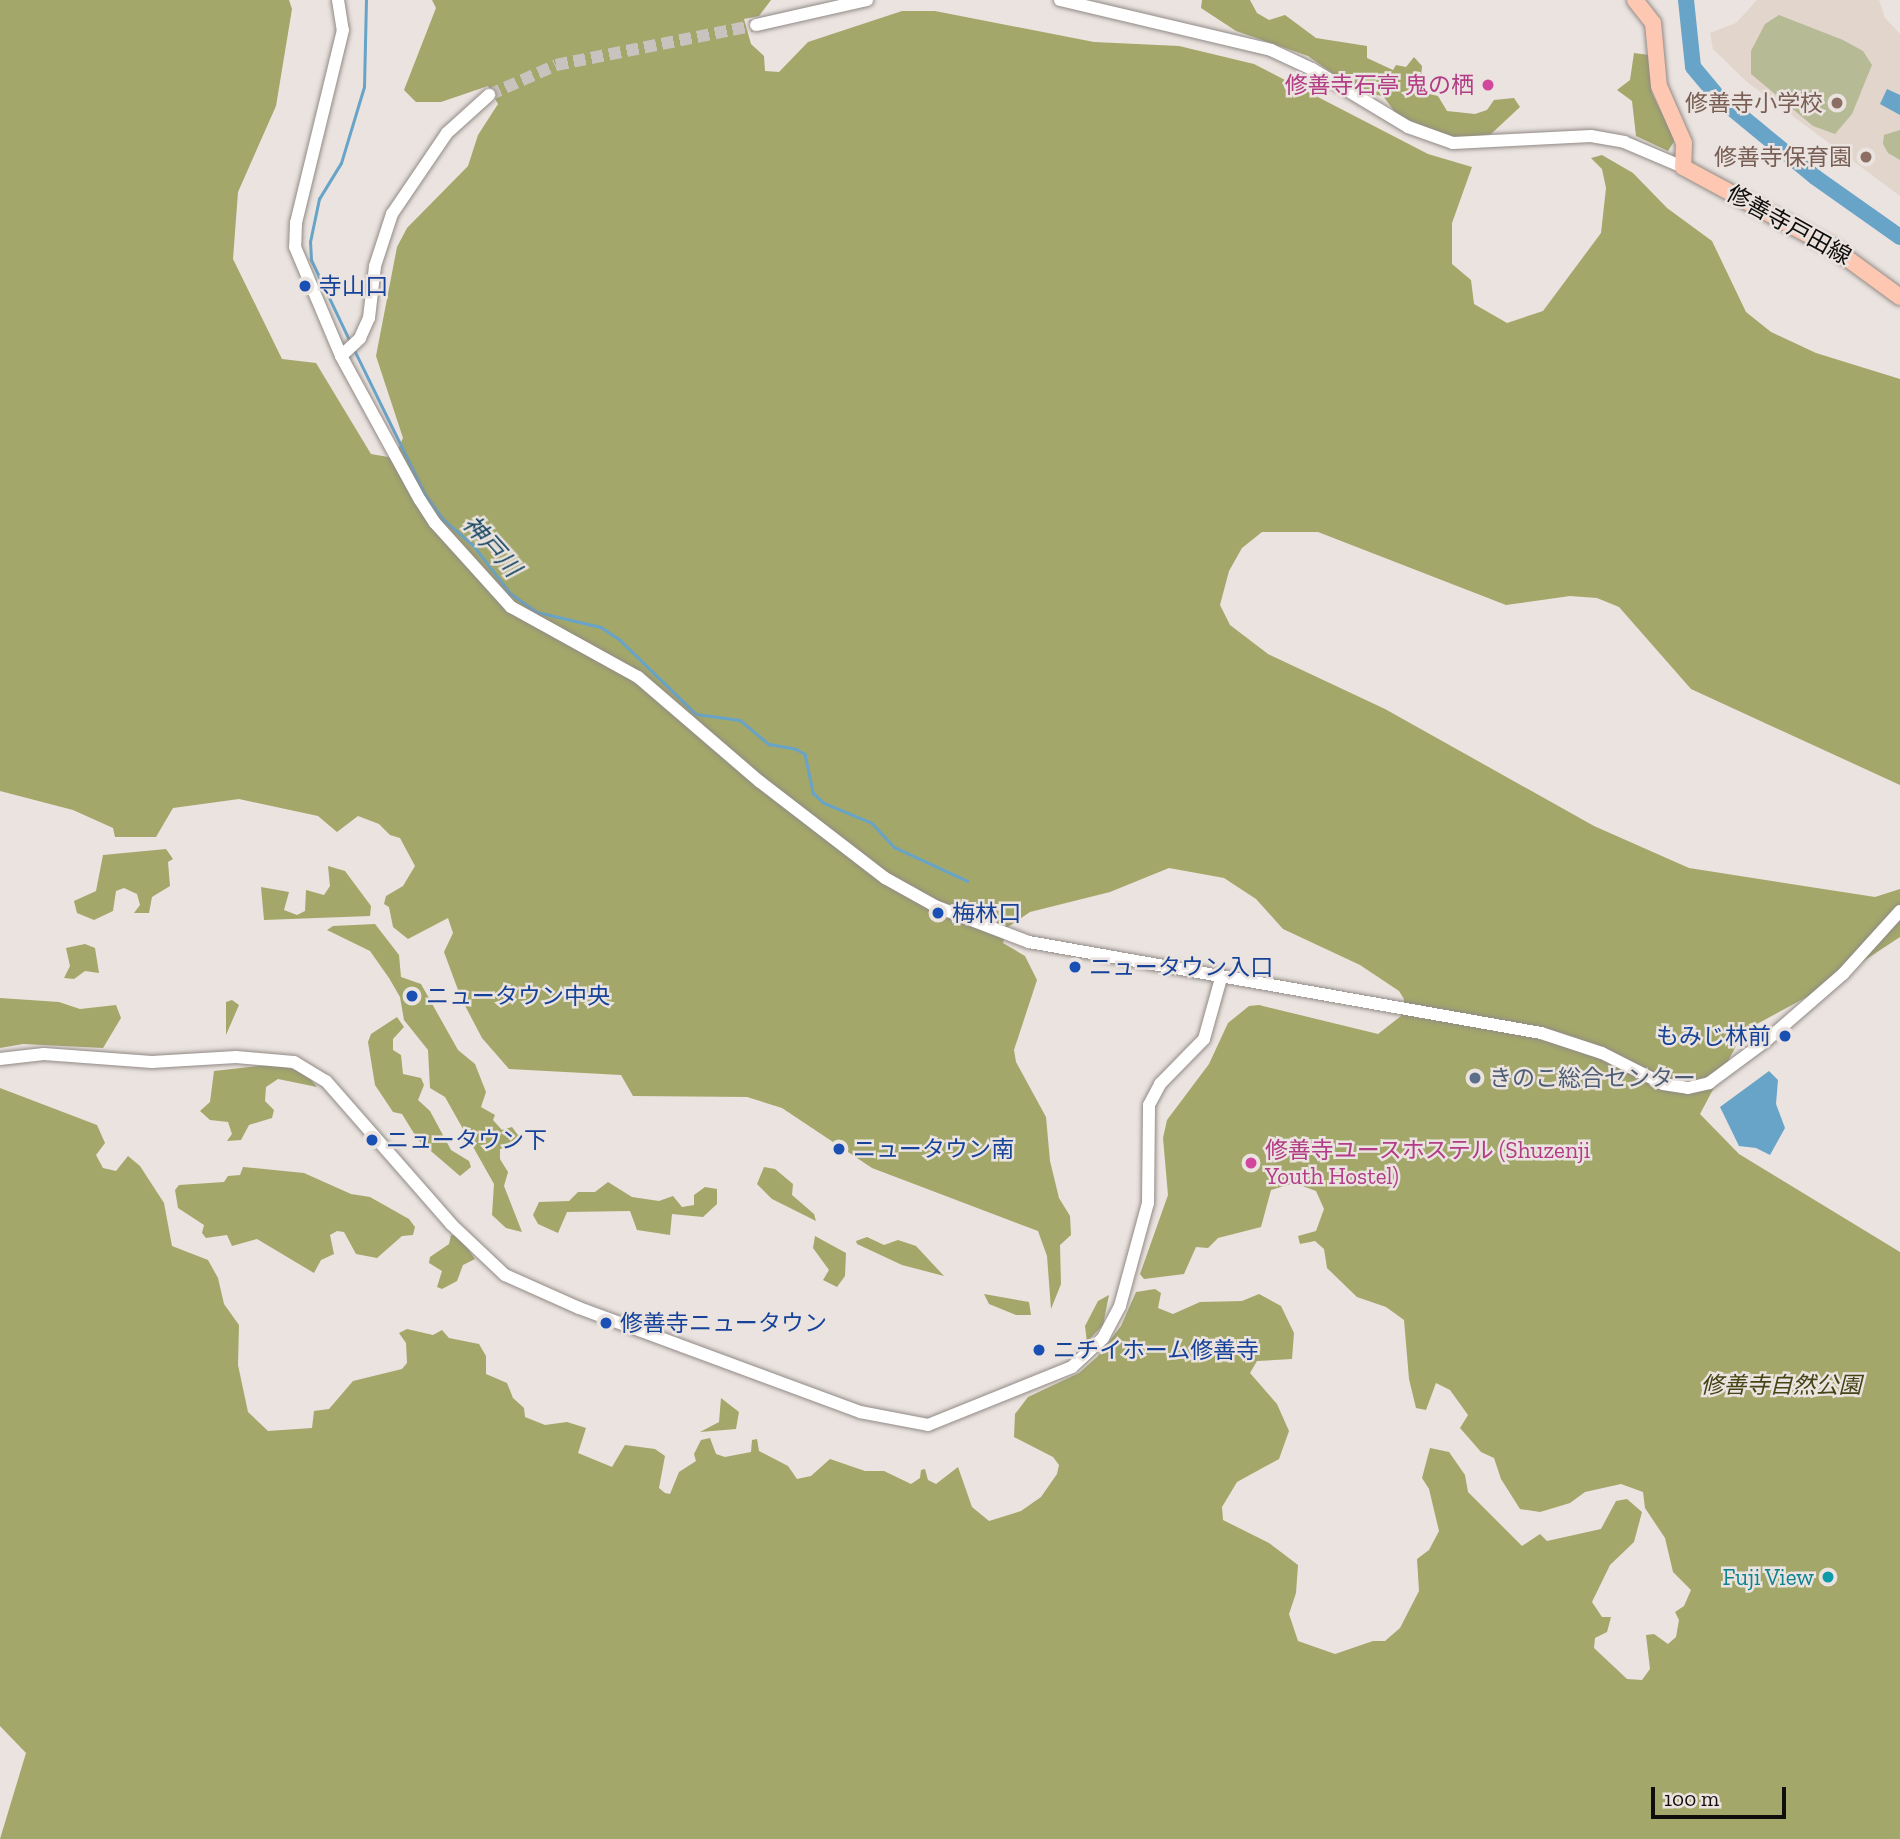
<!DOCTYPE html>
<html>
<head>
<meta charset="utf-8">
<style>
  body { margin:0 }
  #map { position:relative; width:1900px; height:1839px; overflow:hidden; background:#eae3df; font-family:"Zilla Slab","Noto Sans JP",serif }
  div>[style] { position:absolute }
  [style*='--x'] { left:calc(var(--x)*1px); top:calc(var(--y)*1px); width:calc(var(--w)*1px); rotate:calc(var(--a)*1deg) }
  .built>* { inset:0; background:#e2d5cc }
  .green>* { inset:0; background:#b6ba95 }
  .forest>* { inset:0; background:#a3a76a }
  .water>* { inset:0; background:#68a3c8 }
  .stream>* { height:2.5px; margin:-1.25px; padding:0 1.25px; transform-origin:1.25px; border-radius:1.25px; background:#68a3c8 }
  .river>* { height:16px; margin:-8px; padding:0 8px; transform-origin:8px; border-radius:8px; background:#68a3c8 }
  .tertiary-tunnel>* { height:12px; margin-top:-6px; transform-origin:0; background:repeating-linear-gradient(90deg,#c9c3bf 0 12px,transparent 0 18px) }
  .roads { filter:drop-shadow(0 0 2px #918a86) drop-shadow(0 0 2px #918a86) }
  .tertiary>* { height:12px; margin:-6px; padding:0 6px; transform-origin:6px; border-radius:6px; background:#fff }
  .primary>* { height:16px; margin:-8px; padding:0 8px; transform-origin:8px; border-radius:8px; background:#fdc7b1 }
  .dots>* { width:19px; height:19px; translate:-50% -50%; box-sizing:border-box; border:4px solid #eae3df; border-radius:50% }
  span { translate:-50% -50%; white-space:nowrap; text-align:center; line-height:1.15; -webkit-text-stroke:5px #eae3df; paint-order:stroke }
  .hotel-label { font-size:23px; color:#b23c85 }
  .right { translate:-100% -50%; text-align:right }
  .left { translate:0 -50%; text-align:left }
  .education-label { font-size:23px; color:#785e54 }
  .street-label { font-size:23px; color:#100e0c }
  .transit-label { font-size:23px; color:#164399 }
  .service-label { font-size:23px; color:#4e5e75 }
  .park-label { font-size:23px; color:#434516; font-style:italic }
  .culture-label { font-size:23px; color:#0d838f }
  .water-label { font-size:24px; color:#174661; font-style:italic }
  .scale { position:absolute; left:1651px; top:1787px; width:135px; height:32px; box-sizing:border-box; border:4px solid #100e0c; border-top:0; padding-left:9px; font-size:21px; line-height:24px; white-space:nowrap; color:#100e0c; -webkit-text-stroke:5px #eae3df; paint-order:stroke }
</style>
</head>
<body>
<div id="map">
  <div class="built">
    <i style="clip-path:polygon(1757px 0,1879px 0,1885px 18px,1900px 34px,1900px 196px,1747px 82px,1713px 49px,1710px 33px,1736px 23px)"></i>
  </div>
  <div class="green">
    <i style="clip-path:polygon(1779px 15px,1843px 40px,1863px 51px,1872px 65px,1852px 114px,1835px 134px,1813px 126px,1751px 74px,1751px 51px,1765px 24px)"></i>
    <i style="clip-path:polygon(1900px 130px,1900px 160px,1888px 153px,1883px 144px,1884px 135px)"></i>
  </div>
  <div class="forest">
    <i style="clip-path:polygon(0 0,289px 0,292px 9px,276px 106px,238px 192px,233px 259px,282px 359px,316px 363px,371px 454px,394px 458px,403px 438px,376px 356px,397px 247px,407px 228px,468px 166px,478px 135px,498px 104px,488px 86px,441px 102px,416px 102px,404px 90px,436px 8px,432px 0,771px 0,759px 16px,744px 19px,751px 44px,764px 56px,765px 71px,779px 72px,808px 42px,902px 11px,935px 11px,1094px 42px,1179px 46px,1254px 64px,1428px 154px,1472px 167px,1452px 223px,1452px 264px,1471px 280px,1474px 304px,1507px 323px,1543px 311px,1601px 233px,1606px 188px,1602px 169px,1591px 158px,1602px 155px,1633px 173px,1667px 208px,1712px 241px,1746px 312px,1771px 332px,1816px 353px,1900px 379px,1900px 785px,1691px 689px,1619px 607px,1597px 598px,1570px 596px,1506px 605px,1318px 532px,1262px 532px,1242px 548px,1229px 571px,1220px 605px,1230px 625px,1268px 654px,1385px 709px,1594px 826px,1689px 868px,1875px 897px,1900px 889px,1900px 937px,1818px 991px,1744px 1031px,1700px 1114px,1739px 1154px,1900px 1252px,1900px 1839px,0 1839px,26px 1753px,0 1726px,0 1088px,97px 1125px,105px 1143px,96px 1155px,103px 1168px,116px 1171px,128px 1156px,140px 1166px,164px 1203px,172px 1246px,208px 1260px,218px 1278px,224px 1304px,239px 1325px,238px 1365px,248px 1412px,268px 1431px,312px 1428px,314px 1411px,329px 1409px,353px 1381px,402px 1369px,407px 1363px,406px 1343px,399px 1333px,407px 1329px,433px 1335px,442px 1330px,449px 1338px,479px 1344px,486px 1356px,486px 1374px,507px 1383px,513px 1398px,524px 1408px,525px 1417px,545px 1425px,567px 1422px,586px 1428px,578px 1453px,612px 1467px,625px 1445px,655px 1449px,665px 1456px,659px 1488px,665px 1493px,670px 1494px,679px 1472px,696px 1461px,694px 1454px,701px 1440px,710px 1438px,716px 1454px,725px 1457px,751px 1452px,752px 1440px,757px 1439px,759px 1451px,788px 1466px,797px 1479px,811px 1476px,830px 1459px,865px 1471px,884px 1471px,911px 1484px,920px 1478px,921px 1470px,925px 1469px,928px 1480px,936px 1484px,958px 1467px,972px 1507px,989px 1521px,1021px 1511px,1041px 1497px,1057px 1474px,1059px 1465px,1053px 1457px,1014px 1437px,1015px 1414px,1028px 1397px,1079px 1373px,1097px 1357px,1121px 1326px,1136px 1292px,1155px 1289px,1161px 1293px,1158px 1308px,1173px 1314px,1200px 1302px,1242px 1301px,1259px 1294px,1281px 1306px,1294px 1333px,1292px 1359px,1257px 1361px,1250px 1373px,1277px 1404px,1289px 1431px,1279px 1459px,1237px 1482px,1222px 1507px,1223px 1520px,1269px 1543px,1298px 1565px,1296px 1593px,1289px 1614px,1298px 1641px,1335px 1654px,1373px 1641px,1385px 1641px,1400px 1628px,1419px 1591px,1417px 1559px,1429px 1550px,1439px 1531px,1429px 1489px,1422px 1478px,1430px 1448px,1449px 1452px,1465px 1475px,1468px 1492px,1522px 1546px,1540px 1534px,1547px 1541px,1601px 1529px,1616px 1501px,1627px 1499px,1642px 1512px,1634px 1542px,1610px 1565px,1592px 1602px,1602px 1617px,1611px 1617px,1607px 1632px,1595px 1638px,1594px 1648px,1627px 1679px,1642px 1680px,1650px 1669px,1646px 1635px,1654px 1634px,1668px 1644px,1676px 1637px,1679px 1620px,1675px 1612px,1684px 1606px,1691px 1590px,1673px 1572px,1665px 1538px,1645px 1508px,1643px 1492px,1621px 1484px,1585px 1492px,1570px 1503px,1540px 1512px,1520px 1509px,1501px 1479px,1494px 1458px,1481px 1452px,1460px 1428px,1468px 1415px,1450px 1390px,1436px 1383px,1426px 1410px,1416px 1408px,1409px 1379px,1404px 1320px,1386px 1307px,1357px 1297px,1327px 1268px,1324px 1249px,1315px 1241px,1300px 1244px,1298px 1236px,1316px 1231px,1324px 1209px,1316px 1191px,1294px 1183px,1271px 1190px,1261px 1227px,1218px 1238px,1208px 1248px,1196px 1247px,1184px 1274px,1144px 1279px,1140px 1274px,1168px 1195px,1163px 1138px,1167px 1120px,1209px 1064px,1228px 1023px,1249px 1006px,1259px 1005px,1378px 1034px,1401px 1016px,1404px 999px,1399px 991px,1360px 965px,1283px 929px,1256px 899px,1224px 878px,1169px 868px,1110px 892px,1030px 912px,1008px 927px,1003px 943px,1025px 956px,1037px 980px,1014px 1050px,1016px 1062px,1046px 1117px,1050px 1161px,1059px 1198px,1070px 1216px,1071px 1235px,1060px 1245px,1061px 1284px,1051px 1309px,1047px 1256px,1038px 1231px,872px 1168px,782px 1108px,747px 1097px,633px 1096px,621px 1075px,509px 1069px,482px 1038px,461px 998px,444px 952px,453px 933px,448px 918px,408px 939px,393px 927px,389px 907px,384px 904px,386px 896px,403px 886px,415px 866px,400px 838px,390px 835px,379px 824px,358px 816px,337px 832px,318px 816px,239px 799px,173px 808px,156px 837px,115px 837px,113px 828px,73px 810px,0 791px)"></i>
    <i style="clip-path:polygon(1202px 0,1250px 0,1257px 13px,1269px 20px,1285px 15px,1316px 38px,1367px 46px,1367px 58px,1393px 70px,1396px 65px,1406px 67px,1414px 57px,1422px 66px,1420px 92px,1438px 96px,1447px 111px,1475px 114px,1487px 110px,1494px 100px,1514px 98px,1520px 107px,1491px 134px,1460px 140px,1398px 116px,1383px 96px,1359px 92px,1308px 56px,1236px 31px,1201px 8px)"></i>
    <i style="clip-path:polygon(1634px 53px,1649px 55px,1652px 93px,1675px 140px,1668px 151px,1636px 136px,1632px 101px,1617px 90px,1630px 80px)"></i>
    <i style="clip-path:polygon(166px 849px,173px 859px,168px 862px,170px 886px,152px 897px,149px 913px,134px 913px,140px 905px,137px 894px,124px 888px,116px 891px,113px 911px,94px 920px,77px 913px,74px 901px,96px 891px,103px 855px)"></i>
    <i style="clip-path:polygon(328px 866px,345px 871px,371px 906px,370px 916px,264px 920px,261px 887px,289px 892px,284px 910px,297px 915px,305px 911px,306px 890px,324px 895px,330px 886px)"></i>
    <i style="clip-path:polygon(375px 924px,399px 955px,401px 977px,421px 984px,458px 1050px,475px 1064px,486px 1092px,481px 1107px,495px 1115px,493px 1120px,502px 1130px,512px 1127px,521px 1139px,520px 1144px,500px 1149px,500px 1159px,508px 1172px,504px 1186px,522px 1232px,506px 1228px,492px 1215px,494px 1184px,445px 1097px,430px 1088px,428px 1050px,404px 1020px,400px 997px,389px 978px,370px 951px,327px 930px,333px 926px)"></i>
    <i style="clip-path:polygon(85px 944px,95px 948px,99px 973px,85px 971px,74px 979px,64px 978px,70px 966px,66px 948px)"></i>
    <i style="clip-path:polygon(0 998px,59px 1002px,80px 1009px,116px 1005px,121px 1018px,103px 1048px,23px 1044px,0 1048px)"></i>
    <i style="clip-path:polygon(232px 1000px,239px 1005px,226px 1035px,226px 1002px)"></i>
    <i style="clip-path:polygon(397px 1017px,404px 1027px,393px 1039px,393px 1050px,401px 1055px,403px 1074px,421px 1078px,424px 1085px,418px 1100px,430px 1111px,451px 1150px,469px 1161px,471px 1167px,460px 1176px,418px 1140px,402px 1114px,393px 1112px,375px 1085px,368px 1042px,371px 1034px)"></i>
    <i style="clip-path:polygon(275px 1064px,305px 1073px,317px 1087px,278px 1079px,266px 1087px,265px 1101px,274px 1110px,272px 1118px,249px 1125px,241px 1140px,227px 1141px,232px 1134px,228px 1122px,210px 1120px,200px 1111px,210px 1102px,214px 1071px)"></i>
    <i style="clip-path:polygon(243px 1167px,304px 1173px,351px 1194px,370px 1197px,409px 1219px,415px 1227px,413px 1235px,402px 1236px,377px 1258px,356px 1254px,344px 1232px,337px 1231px,330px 1235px,334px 1254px,321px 1260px,314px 1273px,257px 1239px,232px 1246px,227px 1235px,206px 1238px,202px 1233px,204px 1225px,178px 1208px,175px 1190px,179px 1185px,224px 1182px,228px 1176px,240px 1175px)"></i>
    <i style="clip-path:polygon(764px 1167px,775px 1169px,793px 1184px,792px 1195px,814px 1214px,816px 1221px,772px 1199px,757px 1184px)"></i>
    <i style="clip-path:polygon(608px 1182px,632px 1197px,659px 1201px,673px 1196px,682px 1207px,694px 1205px,694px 1195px,705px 1187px,717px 1189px,717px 1204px,703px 1217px,672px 1214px,670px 1235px,637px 1230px,630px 1211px,567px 1212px,558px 1233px,538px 1224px,533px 1215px,539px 1202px,569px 1201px,578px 1192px,595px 1192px)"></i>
    <i style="clip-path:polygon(451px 1235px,459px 1236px,475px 1259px,463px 1265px,457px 1281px,442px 1289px,437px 1287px,442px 1271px,429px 1263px,430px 1257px,449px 1244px)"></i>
    <i style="clip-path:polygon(815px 1236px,846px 1253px,845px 1276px,837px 1287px,823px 1280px,829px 1270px,813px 1248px)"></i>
    <i style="clip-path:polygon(867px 1237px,884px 1245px,898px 1240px,916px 1246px,944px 1276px,902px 1265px,857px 1244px,856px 1241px)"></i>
    <i style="clip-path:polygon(984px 1294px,1029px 1302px,1031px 1315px,1016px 1315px,989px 1304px)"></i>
    <i style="clip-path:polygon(1109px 1295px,1103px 1325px,1087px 1342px,1085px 1326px,1098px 1301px)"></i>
    <i style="clip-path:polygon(721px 1398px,739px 1412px,736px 1429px,700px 1432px,719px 1422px)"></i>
  </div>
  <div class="water">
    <i style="clip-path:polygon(1887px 89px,1900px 95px,1900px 115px,1880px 104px)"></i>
    <i style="clip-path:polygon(1769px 1071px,1778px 1080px,1776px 1104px,1785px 1128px,1770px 1155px,1756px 1148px,1739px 1146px,1720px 1107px)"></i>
  </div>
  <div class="stream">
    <i style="--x:349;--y:340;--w:89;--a:-115.4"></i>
    <i style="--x:311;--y:260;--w:18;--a:-93"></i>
    <i style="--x:310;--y:242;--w:44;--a:-78.2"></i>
    <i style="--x:319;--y:199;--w:42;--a:-58.6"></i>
    <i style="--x:341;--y:163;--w:79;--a:-73.2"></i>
    <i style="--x:364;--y:87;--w:87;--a:-88.7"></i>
    <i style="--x:354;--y:349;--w:161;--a:63.9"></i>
    <i style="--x:425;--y:494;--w:31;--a:54"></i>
    <i style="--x:443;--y:519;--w:41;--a:41.1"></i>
    <i style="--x:474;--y:546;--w:59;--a:52.5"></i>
    <i style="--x:510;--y:593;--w:33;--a:35"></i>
    <i style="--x:537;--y:612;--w:66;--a:13.2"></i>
    <i style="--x:601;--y:627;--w:22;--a:34"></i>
    <i style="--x:619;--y:639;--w:107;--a:44.2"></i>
    <i style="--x:696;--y:714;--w:44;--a:7.8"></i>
    <i style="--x:740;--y:720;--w:38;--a:40"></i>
    <i style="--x:769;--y:744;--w:27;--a:10"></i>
    <i style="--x:796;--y:749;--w:10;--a:29"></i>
    <i style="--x:805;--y:754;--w:40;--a:78"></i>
    <i style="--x:813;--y:793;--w:15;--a:42"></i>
    <i style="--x:824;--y:803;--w:52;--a:22.6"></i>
    <i style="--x:872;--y:823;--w:33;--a:47"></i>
    <i style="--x:894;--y:847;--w:81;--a:24.7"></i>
  </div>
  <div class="river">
    <i style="--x:1686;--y:0;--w:67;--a:84"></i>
    <i style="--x:1693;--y:67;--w:39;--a:50"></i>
    <i style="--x:1718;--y:97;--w:126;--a:39.5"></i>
    <i style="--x:1815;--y:177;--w:104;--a:35.2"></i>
  </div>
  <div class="tertiary-tunnel">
    <i style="--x:489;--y:95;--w:73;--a:-24.1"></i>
    <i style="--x:556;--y:65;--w:204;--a:-11.3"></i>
  </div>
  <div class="roads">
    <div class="tertiary">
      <i style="--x:338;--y:0;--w:30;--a:81"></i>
      <i style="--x:343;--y:30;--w:199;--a:103.7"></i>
      <i style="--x:296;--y:223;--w:24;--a:92"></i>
      <i style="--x:295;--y:247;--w:118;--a:67.1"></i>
      <i style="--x:341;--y:356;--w:164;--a:61.3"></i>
      <i style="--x:420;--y:500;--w:27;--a:57"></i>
      <i style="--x:435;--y:523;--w:113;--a:47.9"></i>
      <i style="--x:511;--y:607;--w:145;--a:28.9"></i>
      <i style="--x:638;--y:677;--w:160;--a:40.7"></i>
      <i style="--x:759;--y:781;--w:159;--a:37.6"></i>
      <i style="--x:885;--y:878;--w:57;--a:29.2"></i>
      <i style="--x:935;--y:906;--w:101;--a:21"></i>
      <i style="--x:1029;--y:942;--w:520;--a:10.08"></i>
      <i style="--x:1541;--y:1033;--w:64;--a:18.2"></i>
      <i style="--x:1602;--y:1053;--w:68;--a:26.9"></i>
      <i style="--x:1663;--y:1084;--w:25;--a:9"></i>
      <i style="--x:1688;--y:1088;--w:22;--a:-13"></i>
      <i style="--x:1709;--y:1083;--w:72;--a:-36.6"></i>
      <i style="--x:1767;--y:1040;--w:101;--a:-41"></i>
      <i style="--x:1843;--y:974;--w:85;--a:-47.9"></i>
      <i style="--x:1060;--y:0;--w:217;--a:13.3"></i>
      <i style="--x:1271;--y:50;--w:45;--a:24.9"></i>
      <i style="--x:1312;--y:69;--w:112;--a:31.1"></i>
      <i style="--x:1408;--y:127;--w:48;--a:19.6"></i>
      <i style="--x:1453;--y:143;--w:138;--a:-2.9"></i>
      <i style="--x:1591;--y:136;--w:34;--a:10"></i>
      <i style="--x:1624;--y:142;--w:64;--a:23"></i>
      <i style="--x:756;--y:25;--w:114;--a:-12.7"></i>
      <i style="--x:341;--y:356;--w:26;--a:-43"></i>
      <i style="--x:360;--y:338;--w:22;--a:-66"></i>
      <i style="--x:369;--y:318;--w:52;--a:-83.4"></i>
      <i style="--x:375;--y:266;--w:55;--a:-71.9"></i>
      <i style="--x:392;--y:214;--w:98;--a:-55.8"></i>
      <i style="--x:447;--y:133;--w:57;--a:-42.1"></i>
      <i style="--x:0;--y:1059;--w:44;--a:-6.5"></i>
      <i style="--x:44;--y:1054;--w:108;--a:4.2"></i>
      <i style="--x:152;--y:1062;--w:84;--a:-3.4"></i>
      <i style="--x:236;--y:1057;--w:58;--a:4.9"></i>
      <i style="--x:294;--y:1062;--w:37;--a:31"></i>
      <i style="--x:326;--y:1081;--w:190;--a:48.8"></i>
      <i style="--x:451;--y:1224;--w:74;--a:43.4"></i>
      <i style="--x:505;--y:1275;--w:81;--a:24"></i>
      <i style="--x:579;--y:1308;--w:300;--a:20.3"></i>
      <i style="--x:860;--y:1412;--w:69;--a:10.8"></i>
      <i style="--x:928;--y:1425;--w:155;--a:-21.9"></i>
      <i style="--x:1072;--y:1367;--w:42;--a:-43.1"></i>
      <i style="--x:1103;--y:1338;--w:36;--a:-62"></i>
      <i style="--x:1120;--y:1306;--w:107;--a:-74.8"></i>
      <i style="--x:1148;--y:1203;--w:98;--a:-89.4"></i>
      <i style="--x:1149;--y:1105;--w:24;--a:-62"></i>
      <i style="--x:1160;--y:1084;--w:63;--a:-45.6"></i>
      <i style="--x:1204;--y:1039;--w:63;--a:-74.4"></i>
    </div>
    <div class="primary">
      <i style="--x:1635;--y:0;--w:29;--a:52"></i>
      <i style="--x:1653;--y:23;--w:63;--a:84.6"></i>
      <i style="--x:1659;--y:86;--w:62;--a:66.3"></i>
      <i style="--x:1684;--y:143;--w:24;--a:92"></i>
      <i style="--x:1683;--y:167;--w:170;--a:28.4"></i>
      <i style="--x:1833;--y:248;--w:83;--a:36.2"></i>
    </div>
  </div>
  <div class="dots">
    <i style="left:1488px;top:85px;background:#d1479c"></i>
    <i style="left:1837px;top:103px;background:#8d6e63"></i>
    <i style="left:1866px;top:157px;background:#8d6e63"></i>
    <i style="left:305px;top:286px;background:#1a4fb4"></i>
    <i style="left:938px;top:913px;background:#1a4fb4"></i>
    <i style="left:1075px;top:967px;background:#1a4fb4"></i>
    <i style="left:412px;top:996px;background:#1a4fb4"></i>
    <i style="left:1785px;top:1036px;background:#1a4fb4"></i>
    <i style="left:1475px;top:1078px;background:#5c6f8a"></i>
    <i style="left:372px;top:1140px;background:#1a4fb4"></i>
    <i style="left:839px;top:1149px;background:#1a4fb4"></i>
    <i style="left:1251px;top:1163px;background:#d1479c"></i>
    <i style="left:606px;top:1323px;background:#1a4fb4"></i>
    <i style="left:1039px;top:1350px;background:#1a4fb4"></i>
    <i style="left:1828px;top:1577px;background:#0f9aa8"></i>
  </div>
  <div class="hotel-label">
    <span class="right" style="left:1474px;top:85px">修善寺石亭 鬼の栖</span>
    <span class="left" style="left:1265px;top:1163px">修善寺ユースホステル (Shuzenji<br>Youth Hostel)</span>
  </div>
  <div class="education-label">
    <span class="right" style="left:1823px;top:103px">修善寺小学校</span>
    <span class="right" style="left:1852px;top:157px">修善寺保育園</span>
  </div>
  <div class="street-label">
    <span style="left:1789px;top:225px;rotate:29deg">修善寺戸田線</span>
  </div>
  <div class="transit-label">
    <span class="left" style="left:319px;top:286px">寺山口</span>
    <span class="left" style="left:952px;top:913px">梅林口</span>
    <span class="left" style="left:1089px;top:967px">ニュータウン入口</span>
    <span class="left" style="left:426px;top:996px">ニュータウン中央</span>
    <span class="right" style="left:1771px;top:1036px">もみじ林前</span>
    <span class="left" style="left:386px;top:1140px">ニュータウン下</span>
    <span class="left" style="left:853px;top:1149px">ニュータウン南</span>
    <span class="left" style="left:620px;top:1323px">修善寺ニュータウン</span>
    <span class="left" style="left:1053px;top:1350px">ニチイホーム修善寺</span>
  </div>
  <div class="service-label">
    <span class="left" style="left:1489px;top:1078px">きのこ総合センター</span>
  </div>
  <div class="park-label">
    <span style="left:1781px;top:1385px">修善寺自然公園</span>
  </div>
  <div class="culture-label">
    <span class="right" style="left:1814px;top:1577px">Fuji View</span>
  </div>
  <div class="water-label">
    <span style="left:492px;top:546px;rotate:48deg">神戸川</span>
  </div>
  <div class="scale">100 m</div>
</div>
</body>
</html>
